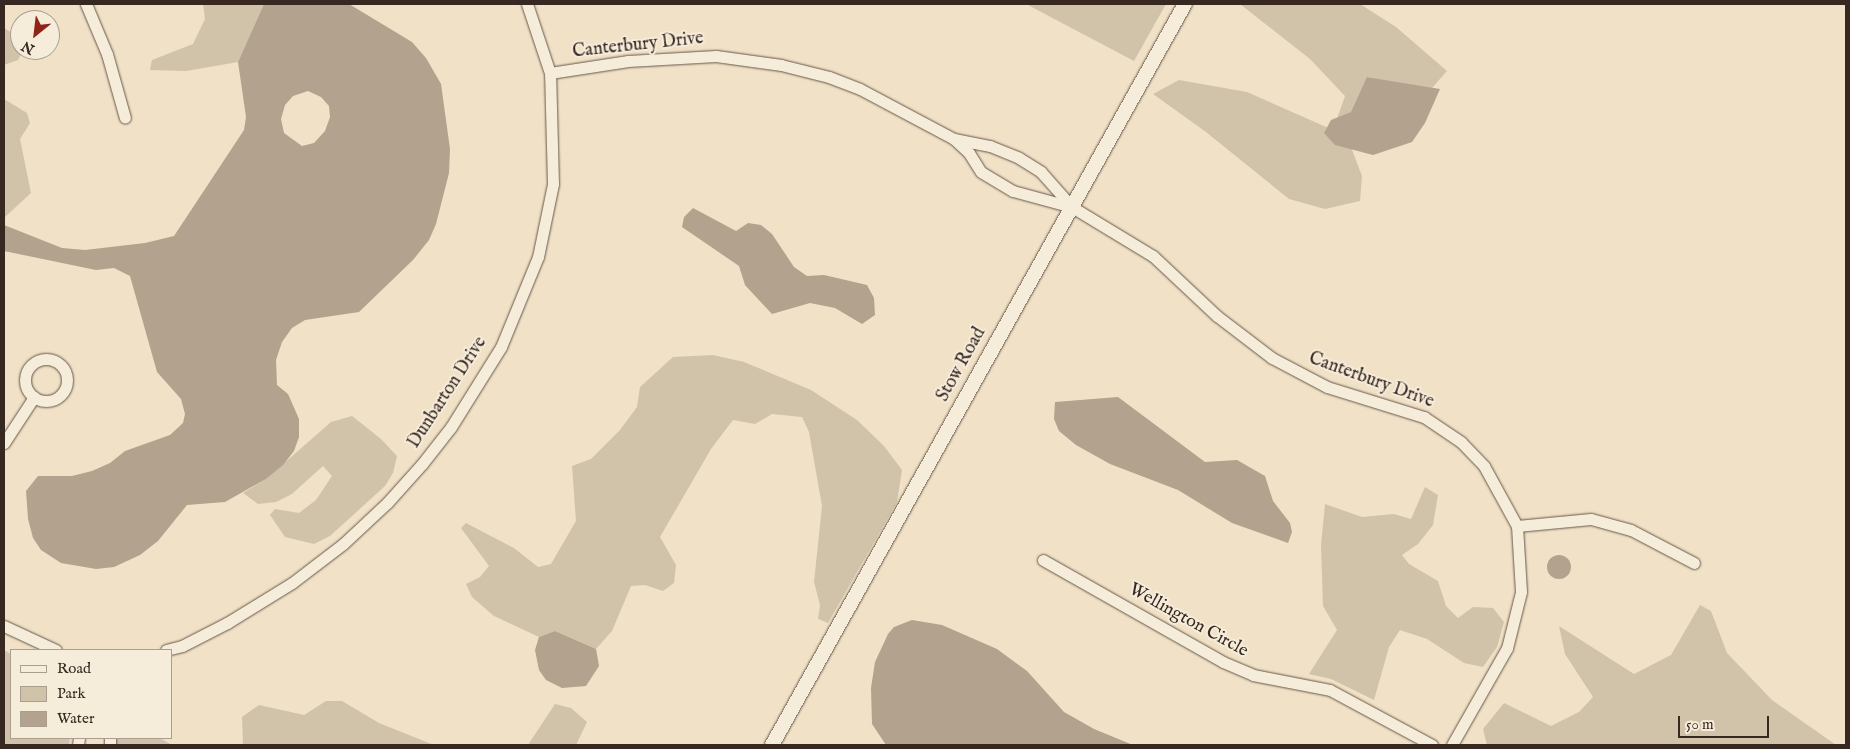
<!DOCTYPE html>
<html>
<head>
<meta charset="utf-8">
<style>
  body { margin:0 }
  #map { position:relative; width:1850px; height:749px; overflow:hidden; background:#f1e1c6; font-family:"IM FELL English",serif }
  div>[style] { position:absolute }
  [style*='--x'] { left:calc(var(--x)*1px); top:calc(var(--y)*1px); width:calc(var(--w)*1px); rotate:calc(var(--a)*1deg) }
  .green>* { inset:0; background:#d1c2aa }
  .water>* { inset:0; background:#b2a28e }
  .round { border-radius:50% }
  .roads { filter:drop-shadow(0 0 1px #66574b) drop-shadow(0 0 1px #66574b) }
  .minor>* { height:11px; margin:-5.5px; padding:0 5.5px; transform-origin:5.5px; border-radius:5.5px; background:#f6ecda }
  .minor>.ring { margin:-5.5px; padding:0; box-sizing:content-box; background:none; border:11px solid #f6ecda; border-radius:50% }
  .tertiary>* { height:14px; margin:-7px; padding:0 7px; transform-origin:7px; border-radius:7px; background:#f6ecda }
  span { translate:-50% -50%; white-space:nowrap; text-align:center; line-height:1.15; -webkit-text-stroke:4px #f6ecda; paint-order:stroke }
  .street-label { font-size:18px; color:#372922 }
  .frame { position:absolute; inset:0; border:5px solid #372922; pointer-events:none }
  .legend { position:absolute; left:10px; top:649px; width:162px; height:90px; box-sizing:border-box; background:#f6ecda; border:1px solid #aa9e90; margin:0; padding:6px 9px; list-style:none; font-size:15px; color:#372922 }
  .legend li { display:flex; align-items:center; gap:10px; height:25px }
  .legend b { width:25px; border:1px solid #aa9e90 }
  .north { position:absolute; left:10px; top:10px; width:50px; height:50px; box-sizing:border-box; background:#f6ecda; border:1px solid #aa9e90; border-radius:50%; rotate:209deg; font-size:14px; font-weight:700; line-height:20px; text-align:center; color:#372922 }
  .north::after { content:''; display:block; margin:auto; width:18px; height:22px; background:#8f2418; clip-path:polygon(50% 0,100% 100%,50% 72%,0 100%) }
  .scale { position:absolute; left:1678px; top:716px; width:91px; height:22px; box-sizing:border-box; border:2px solid #372922; border-top:0; padding-left:6px; font-size:15px; line-height:18px; white-space:nowrap; color:#372922; -webkit-text-stroke:4px #f6ecda; paint-order:stroke }
</style>
</head>
<body>
<div id="map">
  <div class="green">
    <i style="clip-path:polygon(203px 4px,264px 4px,238px 62px,186px 71px,150px 70px,152px 60px,193px 44px,205px 19px)"></i>
    <i style="clip-path:polygon(1026px 4px,1166px 4px,1134px 61px)"></i>
    <i style="clip-path:polygon(1240px 4px,1360px 4px,1396px 27px,1447px 71px,1432px 88px,1367px 77px,1346px 134px,1362px 176px,1360px 201px,1325px 209px,1289px 199px,1206px 132px,1153px 94px,1179px 80px,1247px 92px,1333px 130px,1345px 96px,1310px 59px)"></i>
    <i style="clip-path:polygon(4px 28px,20px 38px,20px 50px,23px 50px,18px 60px,4px 65px)"></i>
    <i style="clip-path:polygon(4px 99px,27px 113px,30px 123px,20px 139px,31px 193px,4px 218px)"></i>
    <i style="clip-path:polygon(713px 355px,744px 362px,811px 390px,857px 420px,884px 446px,902px 470px,897px 502px,828px 623px,818px 619px,820px 605px,814px 582px,822px 506px,809px 432px,802px 417px,772px 414px,755px 424px,733px 420px,711px 449px,660px 537px,676px 565px,674px 583px,663px 591px,645px 585px,631px 586px,612px 631px,596px 649px,555px 631px,539px 637px,494px 616px,472px 597px,466px 584px,480px 577px,489px 566px,461px 528px,466px 523px,514px 548px,538px 567px,551px 564px,576px 521px,572px 466px,591px 459px,620px 430px,637px 407px,640px 387px,673px 357px)"></i>
    <i style="clip-path:polygon(352px 416px,381px 439px,397px 456px,393px 473px,385px 486px,330px 536px,314px 544px,285px 537px,270px 515px,275px 509px,299px 513px,316px 500px,332px 476px,323px 466px,292px 494px,276px 502px,258px 504px,243px 493px,266px 479px,331px 422px)"></i>
    <i style="clip-path:polygon(1425px 487px,1438px 495px,1433px 525px,1418px 544px,1402px 555px,1409px 564px,1438px 581px,1446px 606px,1458px 618px,1473px 607px,1493px 608px,1504px 622px,1497px 647px,1483px 667px,1464px 663px,1427px 639px,1400px 630px,1389px 647px,1374px 700px,1331px 679px,1309px 674px,1337px 630px,1323px 606px,1321px 545px,1325px 504px,1362px 517px,1394px 514px,1411px 519px)"></i>
    <i style="clip-path:polygon(1700px 605px,1711px 611px,1727px 653px,1772px 700px,1836px 745px,1487px 745px,1483px 729px,1504px 703px,1551px 726px,1579px 712px,1593px 697px,1565px 654px,1559px 626px,1634px 674px,1671px 655px)"></i>
    <i style="clip-path:polygon(4px 650px,11px 654px,11px 738px,70px 738px,69px 745px,4px 745px)"></i>
    <i style="clip-path:polygon(326px 701px,342px 701px,379px 723px,434px 745px,243px 745px,242px 717px,259px 705px,304px 715px)"></i>
    <i style="clip-path:polygon(555px 704px,571px 708px,587px 722px,576px 745px,528px 745px)"></i>
    <i style="clip-path:polygon(115px 738px,160px 738px,172px 745px,114px 745px)"></i>
  </div>
  <div class="water">
    <i style="clip-path:polygon(evenodd,264px 4px,349px 4px,412px 42px,426px 58px,441px 84px,450px 149px,449px 173px,436px 224px,429px 240px,413px 260px,359px 312px,305px 320px,292px 328px,282px 342px,276px 360px,277px 385px,288px 394px,299px 419px,299px 437px,294px 451px,283px 465px,266px 479px,225px 502px,187px 505px,158px 541px,140px 555px,114px 567px,96px 569px,61px 563px,41px 550px,33px 538px,28px 519px,26px 491px,38px 476px,72px 476px,92px 471px,110px 463px,125px 451px,170px 435px,183px 423px,185px 414px,181px 399px,157px 372px,130px 276px,114px 268px,96px 270px,4px 251px,4px 225px,62px 248px,85px 250px,145px 243px,174px 236px,244px 130px,246px 117px,238px 62px,264px 4px,308px 91px,321px 97px,329px 106px,330px 117px,325px 131px,314px 143px,302px 146px,284px 133px,281px 119px,285px 105px,293px 96px,308px 91px)"></i>
    <i style="clip-path:polygon(1367px 77px,1440px 89px,1425px 123px,1412px 142px,1373px 155px,1335px 145px,1324px 133px,1331px 120px,1351px 112px)"></i>
    <i style="clip-path:polygon(693px 208px,736px 231px,748px 223px,761px 225px,772px 234px,794px 267px,807px 276px,824px 275px,867px 285px,874px 298px,875px 315px,862px 324px,835px 308px,810px 303px,772px 314px,745px 285px,739px 266px,682px 227px,684px 217px)"></i>
    <i style="clip-path:polygon(1118px 397px,1205px 462px,1237px 460px,1265px 476px,1273px 501px,1290px 523px,1292px 532px,1288px 543px,1232px 523px,1178px 490px,1110px 464px,1076px 445px,1059px 431px,1054px 419px,1055px 402px)"></i>
    <i class="round" style="left:1547px;top:555px;width:24px;height:24px"></i>
    <i style="clip-path:polygon(912px 620px,942px 625px,997px 649px,1027px 671px,1064px 712px,1094px 729px,1133px 745px,886px 745px,872px 724px,871px 688px,875px 662px,888px 634px,894px 627px)"></i>
    <i style="clip-path:polygon(555px 631px,596px 649px,599px 666px,586px 686px,562px 688px,546px 680px,539px 670px,535px 650px,539px 637px)"></i>
  </div>
  <div class="roads">
    <div class="minor">
      <i style="--x:86;--y:4;--w:54;--a:67.2"></i>
      <i style="--x:107;--y:54;--w:66;--a:74.3"></i>
      <i style="--x:550;--y:73;--w:79;--a:-8.7"></i>
      <i style="--x:628;--y:61;--w:88;--a:-3.3"></i>
      <i style="--x:716;--y:56;--w:66;--a:7.9"></i>
      <i style="--x:781;--y:65;--w:49;--a:14"></i>
      <i style="--x:829;--y:77;--w:33;--a:21"></i>
      <i style="--x:860;--y:89;--w:106;--a:28"></i>
      <i style="--x:954;--y:139;--w:37;--a:11"></i>
      <i style="--x:990;--y:146;--w:31;--a:22"></i>
      <i style="--x:1019;--y:158;--w:26;--a:32"></i>
      <i style="--x:1041;--y:172;--w:47;--a:48.5"></i>
      <i style="--x:954;--y:139;--w:21;--a:43"></i>
      <i style="--x:969;--y:153;--w:22;--a:58"></i>
      <i style="--x:981;--y:172;--w:37;--a:31"></i>
      <i style="--x:1013;--y:191;--w:61;--a:15.2"></i>
      <i style="--x:1072;--y:207;--w:95;--a:31.2"></i>
      <i style="--x:1153;--y:256;--w:88;--a:43.2"></i>
      <i style="--x:1217;--y:316;--w:69;--a:37.4"></i>
      <i style="--x:1272;--y:358;--w:62;--a:27.8"></i>
      <i style="--x:1327;--y:387;--w:102;--a:17.2"></i>
      <i style="--x:1424;--y:417;--w:45;--a:34"></i>
      <i style="--x:1461;--y:442;--w:33;--a:46"></i>
      <i style="--x:1484;--y:466;--w:68;--a:61.2"></i>
      <i style="--x:1517;--y:526;--w:66;--a:86.5"></i>
      <i style="--x:1521;--y:592;--w:58;--a:104"></i>
      <i style="--x:1507;--y:648;--w:112;--a:119.6"></i>
      <i class="ring" style="left:25px;top:359px;width:31px;height:31px"></i>
      <i style="--x:4;--y:443;--w:55;--a:-56.9"></i>
      <i style="--x:1517;--y:526;--w:74;--a:-5.4"></i>
      <i style="--x:1591;--y:519;--w:41;--a:15.4"></i>
      <i style="--x:1631;--y:530;--w:71;--a:27.6"></i>
      <i style="--x:1043;--y:560;--w:207;--a:29.5"></i>
      <i style="--x:1223;--y:662;--w:33;--a:23"></i>
      <i style="--x:1253;--y:675;--w:78;--a:11"></i>
      <i style="--x:1330;--y:690;--w:116;--a:28.3"></i>
      <i style="--x:4;--y:626;--w:57;--a:24.8"></i>
      <i style="--x:166;--y:650;--w:16;--a:-14"></i>
      <i style="--x:182;--y:646;--w:51;--a:-27.1"></i>
      <i style="--x:227;--y:623;--w:76;--a:-31.6"></i>
      <i style="--x:292;--y:583;--w:64;--a:-37.4"></i>
      <i style="--x:343;--y:544;--w:60;--a:-43"></i>
      <i style="--x:387;--y:503;--w:52;--a:-48.1"></i>
      <i style="--x:422;--y:464;--w:47;--a:-51.9"></i>
      <i style="--x:451;--y:427;--w:94;--a:-58"></i>
      <i style="--x:501;--y:347;--w:97;--a:-67.7"></i>
      <i style="--x:538;--y:257;--w:75;--a:-78.4"></i>
      <i style="--x:553;--y:184;--w:111;--a:-91.5"></i>
      <i style="--x:550;--y:73;--w:73;--a:-108.4"></i>
      <i style="--x:78;--y:745;--w:7;--a:-82"></i>
      <i style="--x:110;--y:745;--w:7;--a:-90"></i>
    </div>
    <div class="tertiary">
      <i style="--x:772;--y:745;--w:848;--a:-60.87"></i>
    </div>
  </div>
  <div class="street-label">
    <span style="left:638px;top:46px;rotate:-6deg">Canterbury Drive</span>
    <span style="left:962px;top:365px;rotate:-61deg">Stow Road</span>
    <span style="left:1371px;top:381px;rotate:20deg">Canterbury Drive</span>
    <span style="left:448px;top:393px;rotate:-57deg">Dunbarton Drive</span>
    <span style="left:1188px;top:621px;rotate:29deg">Wellington Circle</span>
  </div>
  <div class="frame"></div>
  <ul class="legend">
  <li><b style="height:6px;background:#f6ecda"></b>Road</li>
  <li><b style="height:14px;background:#d1c2aa"></b>Park</li>
  <li><b style="height:14px;background:#b2a28e"></b>Water</li>
  </ul>
  <div class="north">N</div>
  <div class="scale">50 m</div>
</div>
</body>
</html>
